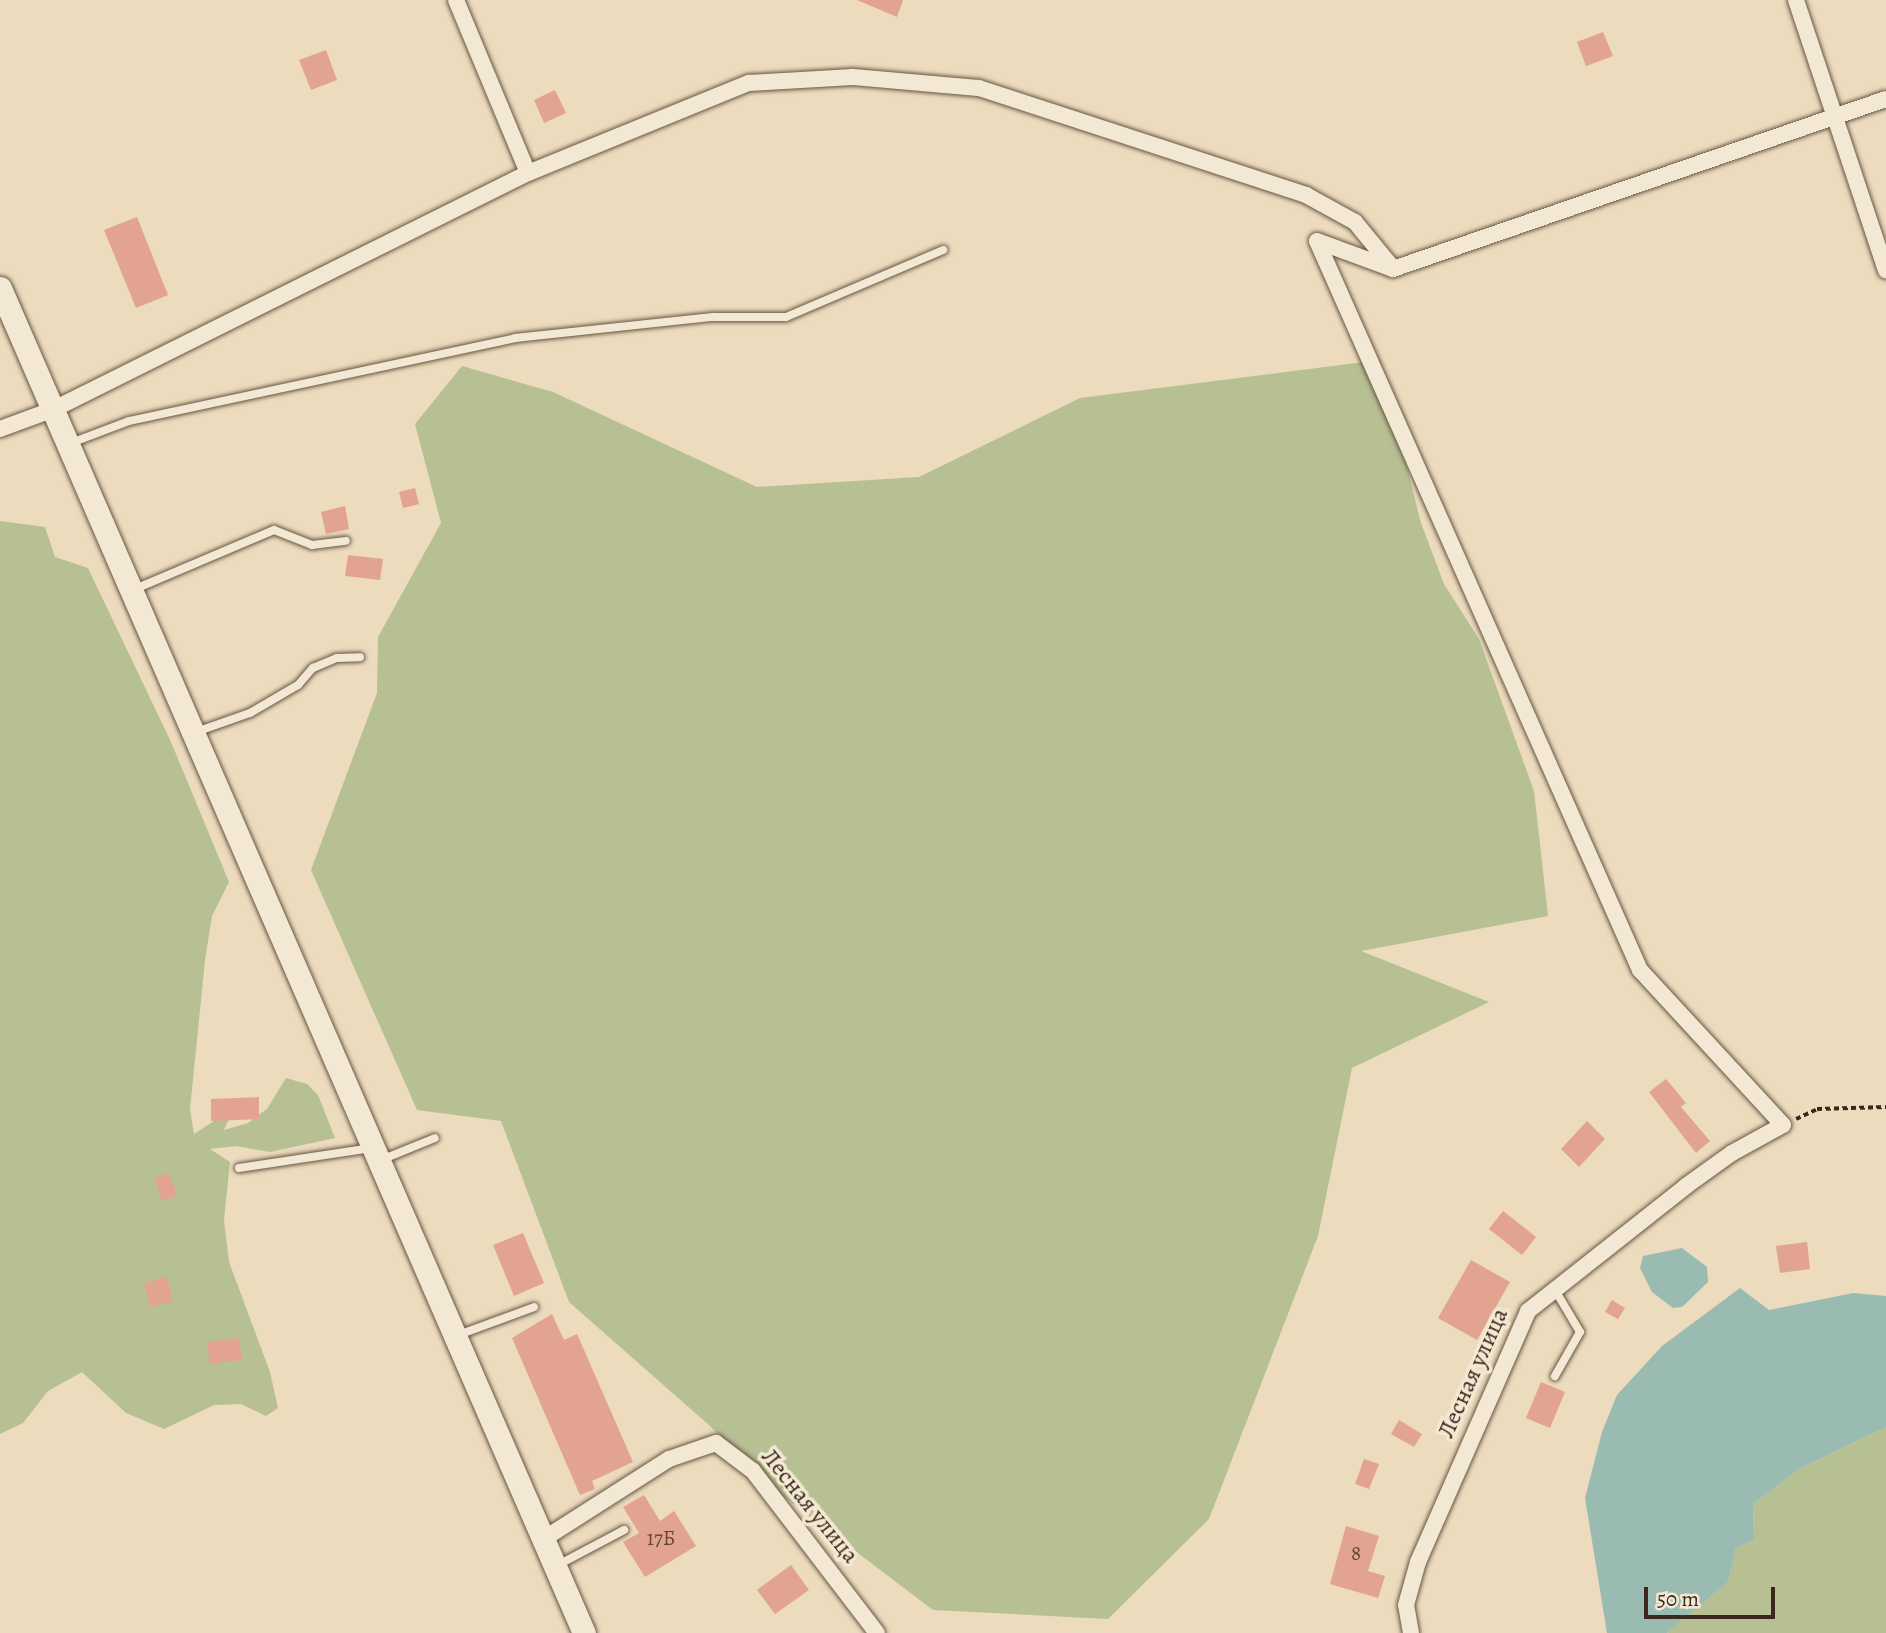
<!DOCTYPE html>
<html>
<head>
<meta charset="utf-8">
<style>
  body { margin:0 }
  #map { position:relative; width:1886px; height:1633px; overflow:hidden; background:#ecdbbc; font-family:Alegreya,serif }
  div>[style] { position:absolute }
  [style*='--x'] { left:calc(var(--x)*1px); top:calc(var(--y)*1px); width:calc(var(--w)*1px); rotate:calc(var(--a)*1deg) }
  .green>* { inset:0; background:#b7c092 }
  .water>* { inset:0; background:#99bbb1 }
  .building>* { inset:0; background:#e2a390 }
  .path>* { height:3.5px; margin-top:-1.75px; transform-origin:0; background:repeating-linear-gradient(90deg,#3b281c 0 5px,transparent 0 8.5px) }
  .roads { filter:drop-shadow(0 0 2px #675544) drop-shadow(0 0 2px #675544) }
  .lane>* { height:8px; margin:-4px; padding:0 4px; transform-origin:4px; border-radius:4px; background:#f3e8d3 }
  .street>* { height:16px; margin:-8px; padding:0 8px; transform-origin:8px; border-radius:8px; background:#f3e8d3 }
  .secondary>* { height:23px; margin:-11.5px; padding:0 11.5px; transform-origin:11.5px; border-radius:11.5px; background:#f3e8d3 }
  span { translate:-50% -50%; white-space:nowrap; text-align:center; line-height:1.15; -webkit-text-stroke:7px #f3e8d3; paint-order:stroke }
  .number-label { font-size:21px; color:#654739 }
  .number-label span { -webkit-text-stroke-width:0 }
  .street-label { font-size:24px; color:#3b281c }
  .scale { position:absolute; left:1644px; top:1587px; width:131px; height:32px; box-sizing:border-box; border:4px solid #3b281c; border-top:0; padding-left:9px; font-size:21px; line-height:24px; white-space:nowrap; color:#3b281c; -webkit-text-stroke:5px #f3e8d3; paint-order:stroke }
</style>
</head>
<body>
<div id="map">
  <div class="green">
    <i style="clip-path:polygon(1380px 360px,1421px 523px,1444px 584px,1479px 639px,1534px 791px,1548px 916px,1361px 951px,1489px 1002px,1352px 1068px,1318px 1236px,1209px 1519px,1108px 1619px,933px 1610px,768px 1485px,710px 1426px,569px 1302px,501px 1121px,417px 1110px,311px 870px,377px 693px,378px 637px,441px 523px,415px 424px,462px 366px,553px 392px,757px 487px,919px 477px,1080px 398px)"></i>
    <i style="clip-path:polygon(0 521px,45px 527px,55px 557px,88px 568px,171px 742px,229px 882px,212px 916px,205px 960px,190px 1109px,194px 1134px,234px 1108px,224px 1130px,248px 1123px,267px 1109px,286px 1078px,307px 1084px,318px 1095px,335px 1138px,270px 1152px,236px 1146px,210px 1149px,230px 1162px,224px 1220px,229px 1262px,270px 1372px,278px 1408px,266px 1416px,241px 1404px,214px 1405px,164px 1429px,126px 1413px,82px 1372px,48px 1391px,23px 1423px,0 1434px)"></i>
    <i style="clip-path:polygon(1886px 1427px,1886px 1633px,1667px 1633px,1728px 1582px,1736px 1548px,1754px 1540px,1753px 1504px,1801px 1468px)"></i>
  </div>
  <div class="water">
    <i style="clip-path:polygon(1682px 1248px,1707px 1267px,1708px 1282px,1682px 1307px,1673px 1308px,1652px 1292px,1640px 1268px,1643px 1256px)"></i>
    <i style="clip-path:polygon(1740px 1288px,1769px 1310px,1853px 1293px,1886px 1296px,1886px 1427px,1801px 1468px,1753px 1504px,1754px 1540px,1736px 1548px,1728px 1582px,1667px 1633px,1607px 1633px,1585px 1498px,1602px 1432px,1617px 1395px,1662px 1346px)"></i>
  </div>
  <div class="building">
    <i style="clip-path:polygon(857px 0,903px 0,897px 17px)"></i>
    <i style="clip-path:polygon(1603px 32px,1613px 56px,1586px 66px,1577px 42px)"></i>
    <i style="clip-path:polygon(326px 50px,337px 80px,311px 90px,299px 60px)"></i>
    <i style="clip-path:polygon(555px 90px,566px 113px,544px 123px,534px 100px)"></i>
    <i style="clip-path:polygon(137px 217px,168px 295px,136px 308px,104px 230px)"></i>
    <i style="clip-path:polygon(415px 488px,419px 504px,403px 508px,399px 492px)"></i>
    <i style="clip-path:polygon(345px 506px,349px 529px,326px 534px,321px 512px)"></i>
    <i style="clip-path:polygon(348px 555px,383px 559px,380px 580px,345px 576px)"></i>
    <i style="clip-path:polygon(1666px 1079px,1686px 1103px,1681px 1107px,1710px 1141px,1696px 1153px,1649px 1092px)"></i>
    <i style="clip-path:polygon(259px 1097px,259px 1119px,211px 1121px,211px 1099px)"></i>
    <i style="clip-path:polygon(1587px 1121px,1605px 1139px,1579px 1167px,1561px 1149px)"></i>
    <i style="clip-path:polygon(169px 1173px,177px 1196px,162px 1201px,154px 1178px)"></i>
    <i style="clip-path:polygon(1503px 1211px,1536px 1237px,1522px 1255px,1489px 1229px)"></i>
    <i style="clip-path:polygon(523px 1233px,544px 1283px,514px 1296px,493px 1245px)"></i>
    <i style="clip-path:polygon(1807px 1242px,1810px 1269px,1780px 1273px,1776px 1246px)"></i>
    <i style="clip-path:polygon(1471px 1260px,1510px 1282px,1477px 1340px,1438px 1318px)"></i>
    <i style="clip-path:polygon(167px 1277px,173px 1301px,150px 1307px,144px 1283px)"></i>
    <i style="clip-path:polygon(1612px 1300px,1625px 1308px,1618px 1319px,1605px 1312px)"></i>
    <i style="clip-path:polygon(552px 1314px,564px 1340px,577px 1334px,633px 1462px,592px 1481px,595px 1489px,580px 1495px,512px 1338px)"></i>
    <i style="clip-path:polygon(239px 1338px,242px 1360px,210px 1364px,207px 1342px)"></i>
    <i style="clip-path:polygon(1541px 1382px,1565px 1392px,1550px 1428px,1526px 1418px)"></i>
    <i style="clip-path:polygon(1399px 1420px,1422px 1434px,1414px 1447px,1391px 1434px)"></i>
    <i style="clip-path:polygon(1364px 1459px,1379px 1464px,1369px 1489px,1355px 1484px)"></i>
    <i style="clip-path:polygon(644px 1495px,660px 1521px,674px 1511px,696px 1546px,645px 1577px,623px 1542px,639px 1533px,623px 1507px)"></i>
    <i style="clip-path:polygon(1346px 1526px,1379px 1536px,1368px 1571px,1385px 1576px,1378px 1598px,1330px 1584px)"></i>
    <i style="clip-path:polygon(791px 1565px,809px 1590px,775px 1614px,757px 1590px)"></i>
  </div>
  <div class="path">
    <i style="--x:1796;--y:1119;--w:23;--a:-25"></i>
    <i style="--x:1817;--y:1109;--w:69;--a:-1.7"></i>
  </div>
  <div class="roads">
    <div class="lane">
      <i style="--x:71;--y:443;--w:62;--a:-20.8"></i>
      <i style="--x:129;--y:421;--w:395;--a:-12.1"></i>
      <i style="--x:515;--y:338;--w:199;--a:-6.1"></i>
      <i style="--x:713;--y:317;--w:73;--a:0"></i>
      <i style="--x:786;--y:317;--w:171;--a:-23.1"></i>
      <i style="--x:135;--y:589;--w:151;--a:-23"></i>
      <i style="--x:274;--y:530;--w:41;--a:21.5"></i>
      <i style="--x:312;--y:545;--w:34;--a:-7"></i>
      <i style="--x:196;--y:732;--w:57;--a:-19.4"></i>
      <i style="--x:250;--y:713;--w:56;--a:-30.3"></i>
      <i style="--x:298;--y:685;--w:23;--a:-49"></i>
      <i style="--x:313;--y:668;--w:26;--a:-23"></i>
      <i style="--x:337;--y:658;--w:23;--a:-2"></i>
      <i style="--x:381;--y:1160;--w:58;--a:-22.2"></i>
      <i style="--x:239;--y:1168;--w:134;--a:-8.6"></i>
      <i style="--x:1555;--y:1290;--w:49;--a:59.2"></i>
      <i style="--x:1580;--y:1332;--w:51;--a:119.6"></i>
      <i style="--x:458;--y:1335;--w:81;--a:-20.2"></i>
      <i style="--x:558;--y:1565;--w:75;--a:-27.9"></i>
    </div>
    <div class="street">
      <i style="--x:456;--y:0;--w:187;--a:67.4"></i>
      <i style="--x:1796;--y:0;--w:285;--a:71.6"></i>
      <i style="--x:0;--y:429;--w:55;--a:-20.1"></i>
      <i style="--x:52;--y:410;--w:532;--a:-26.47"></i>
      <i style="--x:528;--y:173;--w:239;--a:-22.2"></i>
      <i style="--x:749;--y:83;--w:104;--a:-3.3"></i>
      <i style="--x:853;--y:77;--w:126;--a:5"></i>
      <i style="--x:979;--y:88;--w:344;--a:18.1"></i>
      <i style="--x:1306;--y:195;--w:56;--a:28.9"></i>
      <i style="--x:1355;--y:222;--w:58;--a:50.6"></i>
      <i style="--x:542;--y:1540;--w:151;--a:-32.5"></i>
      <i style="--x:669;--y:1459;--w:50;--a:-18.8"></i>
      <i style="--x:716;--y:1443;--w:46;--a:37.1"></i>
      <i style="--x:753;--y:1471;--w:204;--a:52.6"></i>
      <i style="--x:1411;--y:1633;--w:28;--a:-100"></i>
      <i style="--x:1406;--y:1605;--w:45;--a:-74.4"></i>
      <i style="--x:1418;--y:1562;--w:274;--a:-66.3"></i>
      <i style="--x:1528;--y:1311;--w:201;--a:-38.3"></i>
      <i style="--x:1686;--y:1186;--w:57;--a:-35.7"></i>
      <i style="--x:1732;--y:1153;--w:58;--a:-28.8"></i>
      <i style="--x:1783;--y:1125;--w:211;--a:-132.7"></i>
      <i style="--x:1640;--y:970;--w:797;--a:-113.9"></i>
      <i style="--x:1317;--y:241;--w:81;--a:20.2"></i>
      <i style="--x:1393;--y:269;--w:521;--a:-19.03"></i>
    </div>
    <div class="secondary">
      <i style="--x:0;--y:288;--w:1466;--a:66.53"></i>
    </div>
  </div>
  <div class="number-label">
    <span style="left:661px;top:1538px">17Б</span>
    <span style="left:1356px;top:1553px">8</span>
  </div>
  <div class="street-label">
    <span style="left:1473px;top:1373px;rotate:-66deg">Лесная улица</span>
    <span style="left:810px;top:1506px;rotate:51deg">Лесная улица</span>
  </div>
  <div class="scale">50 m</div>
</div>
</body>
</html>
